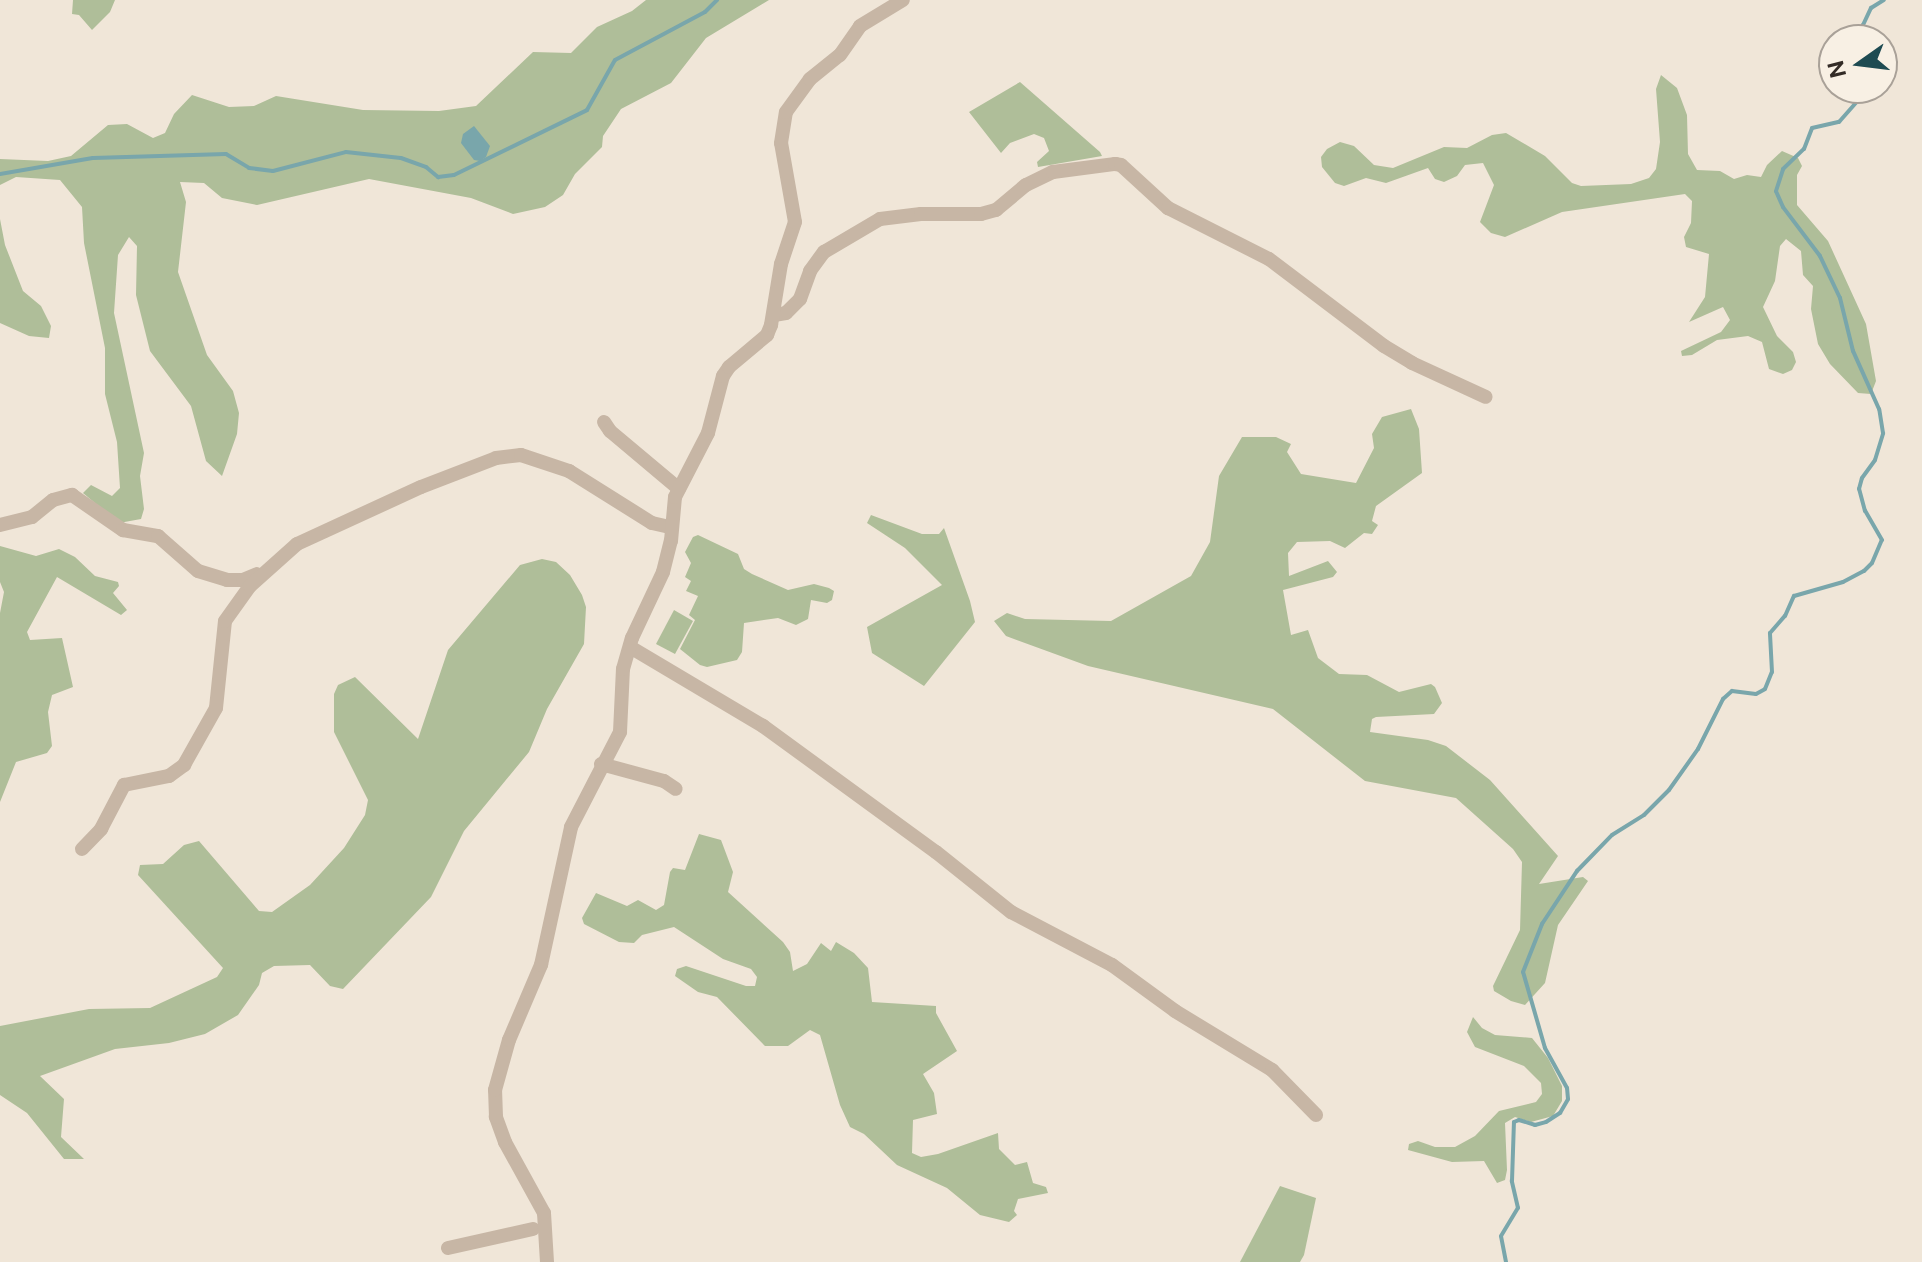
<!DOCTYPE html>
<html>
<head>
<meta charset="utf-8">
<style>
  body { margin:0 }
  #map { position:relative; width:1922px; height:1262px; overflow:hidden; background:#f0e6d8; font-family:"Public Sans",sans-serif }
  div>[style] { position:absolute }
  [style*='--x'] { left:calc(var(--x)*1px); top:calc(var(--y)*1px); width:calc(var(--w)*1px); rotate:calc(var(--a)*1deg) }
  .green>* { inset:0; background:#afbe99 }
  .water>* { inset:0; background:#79a6ab }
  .stream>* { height:4px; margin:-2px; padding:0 2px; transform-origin:2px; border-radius:2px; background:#79a6ab }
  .minor>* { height:14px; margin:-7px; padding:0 7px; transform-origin:7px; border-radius:7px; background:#c7b6a5 }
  span { translate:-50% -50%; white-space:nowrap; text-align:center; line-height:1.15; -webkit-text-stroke:8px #f8f0e4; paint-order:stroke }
  .north { position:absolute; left:1818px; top:24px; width:80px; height:80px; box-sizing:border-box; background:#f8f0e4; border:2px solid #a9a198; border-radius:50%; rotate:256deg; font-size:22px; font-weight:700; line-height:32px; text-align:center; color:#332b26 }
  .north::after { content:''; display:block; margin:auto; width:28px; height:36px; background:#1e4b52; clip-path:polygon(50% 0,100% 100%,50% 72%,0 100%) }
</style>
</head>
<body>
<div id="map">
  <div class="green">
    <i style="clip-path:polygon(73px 0,115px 0,110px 12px,92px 30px,79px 15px,72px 14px)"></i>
    <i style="clip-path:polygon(646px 0,769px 0,706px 38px,671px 83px,621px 109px,603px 136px,602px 147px,575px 174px,563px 195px,545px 207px,513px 214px,471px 198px,369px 179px,257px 205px,222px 198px,204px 183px,180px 182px,186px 202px,178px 272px,207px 355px,233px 391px,239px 413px,237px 434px,222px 476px,206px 461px,191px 406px,150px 351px,136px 295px,137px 246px,129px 237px,118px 255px,114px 313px,144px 453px,140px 476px,144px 509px,141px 519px,119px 523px,83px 493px,91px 485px,112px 496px,120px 488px,117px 442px,105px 394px,105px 348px,84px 243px,82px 207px,60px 180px,16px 177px,0 185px,0 159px,48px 161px,71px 156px,108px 125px,127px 124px,153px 138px,165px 133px,174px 114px,192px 95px,229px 107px,254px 106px,276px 96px,363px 110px,439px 111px,476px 106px,533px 52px,571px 53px,597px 27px,632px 11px)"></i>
    <i style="clip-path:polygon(1661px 75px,1677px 88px,1687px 115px,1688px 154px,1697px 170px,1720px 171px,1734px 179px,1747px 175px,1761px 177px,1767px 165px,1782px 151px,1798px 158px,1802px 166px,1797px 175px,1797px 205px,1828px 241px,1866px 324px,1876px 381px,1871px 394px,1858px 393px,1830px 364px,1818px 344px,1811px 309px,1813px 286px,1803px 275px,1801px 251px,1786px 239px,1780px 246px,1775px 281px,1763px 307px,1777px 336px,1793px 352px,1796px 362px,1792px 370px,1783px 374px,1769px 369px,1762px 342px,1748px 336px,1717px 340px,1692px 355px,1682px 356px,1681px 351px,1721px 332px,1730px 320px,1723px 307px,1689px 322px,1705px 297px,1709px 254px,1686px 247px,1684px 237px,1691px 223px,1692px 201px,1685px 194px,1562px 212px,1505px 237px,1491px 233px,1480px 222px,1494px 185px,1483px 163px,1465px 165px,1457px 176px,1444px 182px,1435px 179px,1428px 168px,1386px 183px,1366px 178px,1344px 186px,1335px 183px,1322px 167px,1321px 157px,1327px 149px,1340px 142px,1354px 146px,1374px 165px,1393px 168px,1444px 147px,1467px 148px,1492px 135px,1506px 133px,1545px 156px,1572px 183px,1581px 186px,1631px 184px,1649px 178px,1656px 169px,1660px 142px,1656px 89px)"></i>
    <i style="clip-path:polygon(1020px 82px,1100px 152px,1102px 156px,1038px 167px,1037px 162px,1049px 151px,1044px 138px,1034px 134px,1010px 143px,1001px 153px,969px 112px)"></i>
    <i style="clip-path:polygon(0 219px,5px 245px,23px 291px,41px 306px,51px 326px,49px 338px,29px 336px,0 323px)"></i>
    <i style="clip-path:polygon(1411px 409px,1419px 429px,1422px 473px,1376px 506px,1372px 521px,1378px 525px,1372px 534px,1364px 533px,1345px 548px,1330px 541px,1297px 542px,1288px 553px,1289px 576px,1328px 561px,1337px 572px,1333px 577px,1283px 590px,1291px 635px,1308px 630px,1318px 658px,1339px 674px,1367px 675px,1399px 692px,1431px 684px,1435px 687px,1442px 703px,1434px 714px,1376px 717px,1372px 719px,1370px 732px,1428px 740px,1446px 746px,1490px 780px,1558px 856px,1539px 884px,1583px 877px,1588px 881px,1558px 925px,1545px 983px,1525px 1005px,1511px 1001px,1494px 991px,1493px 986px,1520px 930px,1522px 862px,1513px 849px,1456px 798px,1365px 781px,1273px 709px,1088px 666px,1006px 636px,994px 621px,1007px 613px,1025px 619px,1111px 621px,1191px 576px,1210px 542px,1219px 476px,1242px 437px,1276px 437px,1291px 444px,1287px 452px,1301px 474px,1356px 483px,1374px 448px,1372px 434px,1382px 417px)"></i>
    <i style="clip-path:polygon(871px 515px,922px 534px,939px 534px,944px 528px,970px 601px,975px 622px,924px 686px,872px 653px,867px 627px,942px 585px,905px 548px,867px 523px)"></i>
    <i style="clip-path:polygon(698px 535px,738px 554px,744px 569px,752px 574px,788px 590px,814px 584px,829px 588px,834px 591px,832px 600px,827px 603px,811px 600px,808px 619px,796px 625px,778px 618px,744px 623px,742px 652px,737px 660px,707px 667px,700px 665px,680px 649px,695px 620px,689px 615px,698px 596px,686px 591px,691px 581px,685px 577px,691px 563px,685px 552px,693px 537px)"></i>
    <i style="clip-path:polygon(0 546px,36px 556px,59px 549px,75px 557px,95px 576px,118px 582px,119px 586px,113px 593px,127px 610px,121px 615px,57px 577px,27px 632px,30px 640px,62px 638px,73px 687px,52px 695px,48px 712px,52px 746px,47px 753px,16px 762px,0 802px,0 613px,4px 592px,0 582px)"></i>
    <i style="clip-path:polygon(542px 559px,556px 562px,570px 575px,582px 595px,586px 607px,584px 644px,547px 709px,529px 752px,464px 831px,431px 897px,343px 989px,330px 986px,310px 965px,274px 966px,262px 973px,259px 985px,238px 1015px,205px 1034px,169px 1043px,115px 1049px,40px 1076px,64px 1099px,61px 1137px,84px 1159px,64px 1159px,27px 1113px,0 1095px,0 1026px,89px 1009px,150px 1008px,217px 977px,223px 968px,138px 875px,140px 865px,163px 864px,184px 845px,199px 841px,259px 911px,272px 912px,310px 885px,344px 848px,365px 815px,368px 800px,334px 732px,334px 694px,338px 685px,355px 677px,418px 739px,448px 650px,520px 565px)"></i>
    <i style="clip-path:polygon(674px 610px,693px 621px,675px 654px,656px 644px)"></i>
    <i style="clip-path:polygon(699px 834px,721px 840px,733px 872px,728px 892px,783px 942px,790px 952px,793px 971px,807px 964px,821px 943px,831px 951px,836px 942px,854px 953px,868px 968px,872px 1002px,936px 1006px,936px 1013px,957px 1051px,923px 1074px,934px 1093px,937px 1114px,913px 1120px,912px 1153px,921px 1157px,938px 1154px,998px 1133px,999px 1149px,1015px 1165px,1027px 1162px,1033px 1183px,1046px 1187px,1048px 1193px,1018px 1199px,1014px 1211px,1017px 1215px,1009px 1222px,980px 1215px,947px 1188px,897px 1165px,864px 1134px,850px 1127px,840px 1105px,820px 1035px,810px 1030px,788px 1046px,765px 1046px,717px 997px,698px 992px,675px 976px,677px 969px,686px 966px,746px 986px,755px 986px,757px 977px,751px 969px,723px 959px,674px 927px,642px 935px,634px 943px,619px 942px,584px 924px,582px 918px,596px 893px,627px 906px,638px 900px,656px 910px,664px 905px,670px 872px,673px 868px,685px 870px)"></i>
    <i style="clip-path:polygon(1473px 1017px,1482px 1028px,1495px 1035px,1532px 1038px,1548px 1058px,1562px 1086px,1562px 1101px,1553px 1116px,1531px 1122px,1515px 1117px,1505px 1123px,1507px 1170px,1505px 1180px,1497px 1183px,1484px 1161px,1452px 1162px,1408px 1150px,1409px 1144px,1418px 1141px,1435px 1147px,1455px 1147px,1475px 1136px,1499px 1111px,1536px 1102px,1542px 1094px,1541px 1083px,1524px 1066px,1475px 1047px,1467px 1032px)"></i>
    <i style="clip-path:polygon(1280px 1186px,1316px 1198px,1304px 1255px,1300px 1262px,1240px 1262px)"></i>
  </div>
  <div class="water">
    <i style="clip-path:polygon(474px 126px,490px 146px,486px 157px,480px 161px,474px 160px,461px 143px,463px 134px)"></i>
  </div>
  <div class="stream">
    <i style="--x:1864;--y:40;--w:15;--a:-94"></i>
    <i style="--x:1863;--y:25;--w:19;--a:-65"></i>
    <i style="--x:1871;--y:8;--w:15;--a:-32"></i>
    <i style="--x:0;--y:174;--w:94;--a:-9.8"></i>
    <i style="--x:93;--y:158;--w:133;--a:-1.7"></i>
    <i style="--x:226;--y:154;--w:27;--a:31"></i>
    <i style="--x:249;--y:168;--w:24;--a:7"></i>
    <i style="--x:273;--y:171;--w:75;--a:-14.6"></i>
    <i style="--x:346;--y:152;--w:55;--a:6.2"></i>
    <i style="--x:401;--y:158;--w:27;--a:20"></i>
    <i style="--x:426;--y:167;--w:16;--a:40"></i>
    <i style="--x:438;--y:177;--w:16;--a:-7"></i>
    <i style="--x:454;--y:175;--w:148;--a:-26"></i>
    <i style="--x:587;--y:110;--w:57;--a:-60.8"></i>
    <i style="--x:615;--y:60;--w:102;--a:-28.1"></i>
    <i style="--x:705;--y:12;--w:17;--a:-45"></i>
    <i style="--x:1506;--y:1262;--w:26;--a:-101"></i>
    <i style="--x:1501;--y:1236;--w:33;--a:-59"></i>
    <i style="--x:1518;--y:1208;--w:28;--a:-103"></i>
    <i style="--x:1512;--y:1181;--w:59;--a:-88.1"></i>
    <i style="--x:1514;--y:1122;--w:5;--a:-22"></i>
    <i style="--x:1519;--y:1120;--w:17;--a:17"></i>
    <i style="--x:1535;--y:1125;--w:11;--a:-15"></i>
    <i style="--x:1546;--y:1122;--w:17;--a:-33"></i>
    <i style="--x:1560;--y:1113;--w:16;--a:-60"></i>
    <i style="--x:1568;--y:1099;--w:11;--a:-95"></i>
    <i style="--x:1567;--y:1088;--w:46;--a:-118.8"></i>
    <i style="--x:1545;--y:1048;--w:79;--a:-106.1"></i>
    <i style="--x:1523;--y:972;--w:52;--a:-68.4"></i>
    <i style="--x:1542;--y:924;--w:64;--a:-56.6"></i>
    <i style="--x:1577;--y:871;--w:50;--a:-45.8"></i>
    <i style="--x:1612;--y:835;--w:38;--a:-32"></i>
    <i style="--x:1644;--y:815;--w:35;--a:-45"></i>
    <i style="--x:1669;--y:790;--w:50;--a:-54.7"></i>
    <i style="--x:1698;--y:749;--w:56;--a:-63.4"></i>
    <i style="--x:1723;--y:699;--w:12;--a:-42"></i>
    <i style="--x:1732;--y:691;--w:24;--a:7"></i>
    <i style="--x:1756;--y:694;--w:10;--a:-29"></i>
    <i style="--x:1765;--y:689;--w:18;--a:-68"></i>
    <i style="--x:1772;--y:672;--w:39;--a:-93"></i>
    <i style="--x:1770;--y:633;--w:23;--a:-49"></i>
    <i style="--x:1785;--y:616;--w:22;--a:-66"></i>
    <i style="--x:1794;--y:596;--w:51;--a:-15.9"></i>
    <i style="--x:1843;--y:582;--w:24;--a:-28"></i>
    <i style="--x:1864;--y:571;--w:11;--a:-45"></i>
    <i style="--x:1872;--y:563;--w:25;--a:-67"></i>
    <i style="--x:1882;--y:540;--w:34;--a:-120"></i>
    <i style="--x:1865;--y:511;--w:23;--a:-105"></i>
    <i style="--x:1859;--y:489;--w:11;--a:-75"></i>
    <i style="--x:1862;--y:478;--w:22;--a:-54"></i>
    <i style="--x:1875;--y:460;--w:28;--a:-73"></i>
    <i style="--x:1883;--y:433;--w:24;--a:-99"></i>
    <i style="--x:1879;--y:409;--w:64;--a:-114.1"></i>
    <i style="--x:1853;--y:351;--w:55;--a:-103.8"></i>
    <i style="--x:1840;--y:298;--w:47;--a:-115.5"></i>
    <i style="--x:1820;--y:256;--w:61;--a:-127.1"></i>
    <i style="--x:1783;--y:207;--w:17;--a:-114"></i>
    <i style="--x:1776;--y:191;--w:23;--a:-72"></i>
    <i style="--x:1783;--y:169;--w:29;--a:-44"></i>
    <i style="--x:1804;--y:149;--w:22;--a:-69"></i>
    <i style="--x:1812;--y:128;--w:28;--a:-13"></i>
    <i style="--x:1839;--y:122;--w:45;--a:-48.6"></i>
  </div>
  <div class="minor">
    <i style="--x:774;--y:315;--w:12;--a:-9"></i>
    <i style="--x:786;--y:313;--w:20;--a:-45"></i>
    <i style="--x:800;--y:299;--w:30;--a:-70"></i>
    <i style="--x:810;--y:271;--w:24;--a:-54"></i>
    <i style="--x:824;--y:252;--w:65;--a:-30.5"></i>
    <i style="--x:880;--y:219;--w:41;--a:-7"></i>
    <i style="--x:921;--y:214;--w:60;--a:0"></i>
    <i style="--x:981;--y:214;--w:16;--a:-15"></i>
    <i style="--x:996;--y:210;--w:39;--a:-40"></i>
    <i style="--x:1026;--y:185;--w:30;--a:-26"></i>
    <i style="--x:1053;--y:172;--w:63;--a:-7.4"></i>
    <i style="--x:1115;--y:164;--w:6;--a:9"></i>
    <i style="--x:1121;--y:165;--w:64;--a:42.5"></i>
    <i style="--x:1168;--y:208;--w:113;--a:26.8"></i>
    <i style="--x:1269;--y:259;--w:144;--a:37.1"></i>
    <i style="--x:1384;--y:346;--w:33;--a:31"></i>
    <i style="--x:1412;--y:363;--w:81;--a:24.7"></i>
    <i style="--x:604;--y:422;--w:11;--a:56"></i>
    <i style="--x:610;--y:431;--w:90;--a:40"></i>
    <i style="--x:0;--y:525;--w:33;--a:-14"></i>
    <i style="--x:32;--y:517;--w:27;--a:-39"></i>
    <i style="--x:53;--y:500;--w:20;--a:-15"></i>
    <i style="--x:72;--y:495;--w:62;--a:34.5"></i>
    <i style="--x:123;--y:530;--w:36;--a:10"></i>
    <i style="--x:158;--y:536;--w:53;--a:41.2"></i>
    <i style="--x:198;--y:571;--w:30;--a:17"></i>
    <i style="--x:227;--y:580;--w:16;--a:0"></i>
    <i style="--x:243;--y:580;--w:15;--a:-23"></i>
    <i style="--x:630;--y:647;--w:155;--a:30.7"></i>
    <i style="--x:763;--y:726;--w:214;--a:36.1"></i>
    <i style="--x:936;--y:852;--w:96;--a:38.7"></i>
    <i style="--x:1011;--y:912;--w:114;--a:27.7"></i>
    <i style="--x:1112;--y:965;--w:78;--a:36.1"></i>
    <i style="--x:1175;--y:1011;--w:114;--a:31.3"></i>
    <i style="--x:1272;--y:1070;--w:63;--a:45.6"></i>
    <i style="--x:601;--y:764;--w:65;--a:15.1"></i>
    <i style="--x:664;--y:781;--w:14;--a:34"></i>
    <i style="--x:82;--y:849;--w:28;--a:-46"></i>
    <i style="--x:101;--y:829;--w:50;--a:-62.4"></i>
    <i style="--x:124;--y:785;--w:46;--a:-11.3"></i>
    <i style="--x:169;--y:776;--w:19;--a:-36"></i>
    <i style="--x:184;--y:765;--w:65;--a:-60.7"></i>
    <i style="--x:216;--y:708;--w:87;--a:-84.1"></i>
    <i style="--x:225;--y:621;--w:43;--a:-54.5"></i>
    <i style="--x:250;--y:586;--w:63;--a:-41.8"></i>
    <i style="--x:297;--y:544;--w:136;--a:-24.7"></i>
    <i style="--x:421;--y:487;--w:80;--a:-21.1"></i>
    <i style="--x:496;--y:458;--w:25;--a:-7"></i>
    <i style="--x:521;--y:455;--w:51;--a:18.4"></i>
    <i style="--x:569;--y:471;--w:98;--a:32.1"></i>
    <i style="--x:652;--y:523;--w:18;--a:13"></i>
    <i style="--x:448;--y:1248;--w:87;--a:-12.6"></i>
    <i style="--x:547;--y:1262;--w:49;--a:-93.5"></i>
    <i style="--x:544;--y:1213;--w:81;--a:-118.8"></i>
    <i style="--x:505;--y:1142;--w:27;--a:-110"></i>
    <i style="--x:496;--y:1117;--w:27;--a:-92"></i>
    <i style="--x:495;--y:1090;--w:52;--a:-74.4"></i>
    <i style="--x:509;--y:1040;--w:82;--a:-66.9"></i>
    <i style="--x:541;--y:965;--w:141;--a:-77.7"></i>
    <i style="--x:571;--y:827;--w:107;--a:-62.7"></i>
    <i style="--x:620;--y:732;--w:63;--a:-87.3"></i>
    <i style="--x:623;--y:669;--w:32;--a:-74"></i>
    <i style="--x:632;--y:638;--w:73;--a:-64.8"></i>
    <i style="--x:663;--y:572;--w:32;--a:-76"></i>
    <i style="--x:671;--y:541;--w:44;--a:-84.8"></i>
    <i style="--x:675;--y:497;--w:72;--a:-62.7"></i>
    <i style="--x:708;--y:433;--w:59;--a:-75.3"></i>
    <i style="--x:723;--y:376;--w:11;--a:-56"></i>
    <i style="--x:729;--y:367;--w:50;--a:-40.1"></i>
    <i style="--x:767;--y:335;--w:11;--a:-68"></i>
    <i style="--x:771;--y:325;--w:62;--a:-80.7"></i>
    <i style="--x:781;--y:264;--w:44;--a:-71.6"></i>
    <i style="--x:795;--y:222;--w:80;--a:-100"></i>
    <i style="--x:781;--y:143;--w:31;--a:-81"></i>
    <i style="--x:786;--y:112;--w:41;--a:-54"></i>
    <i style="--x:810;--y:79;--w:38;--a:-39"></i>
    <i style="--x:840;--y:55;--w:35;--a:-55"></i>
    <i style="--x:860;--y:26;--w:50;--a:-31.2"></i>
  </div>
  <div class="north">N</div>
</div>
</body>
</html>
